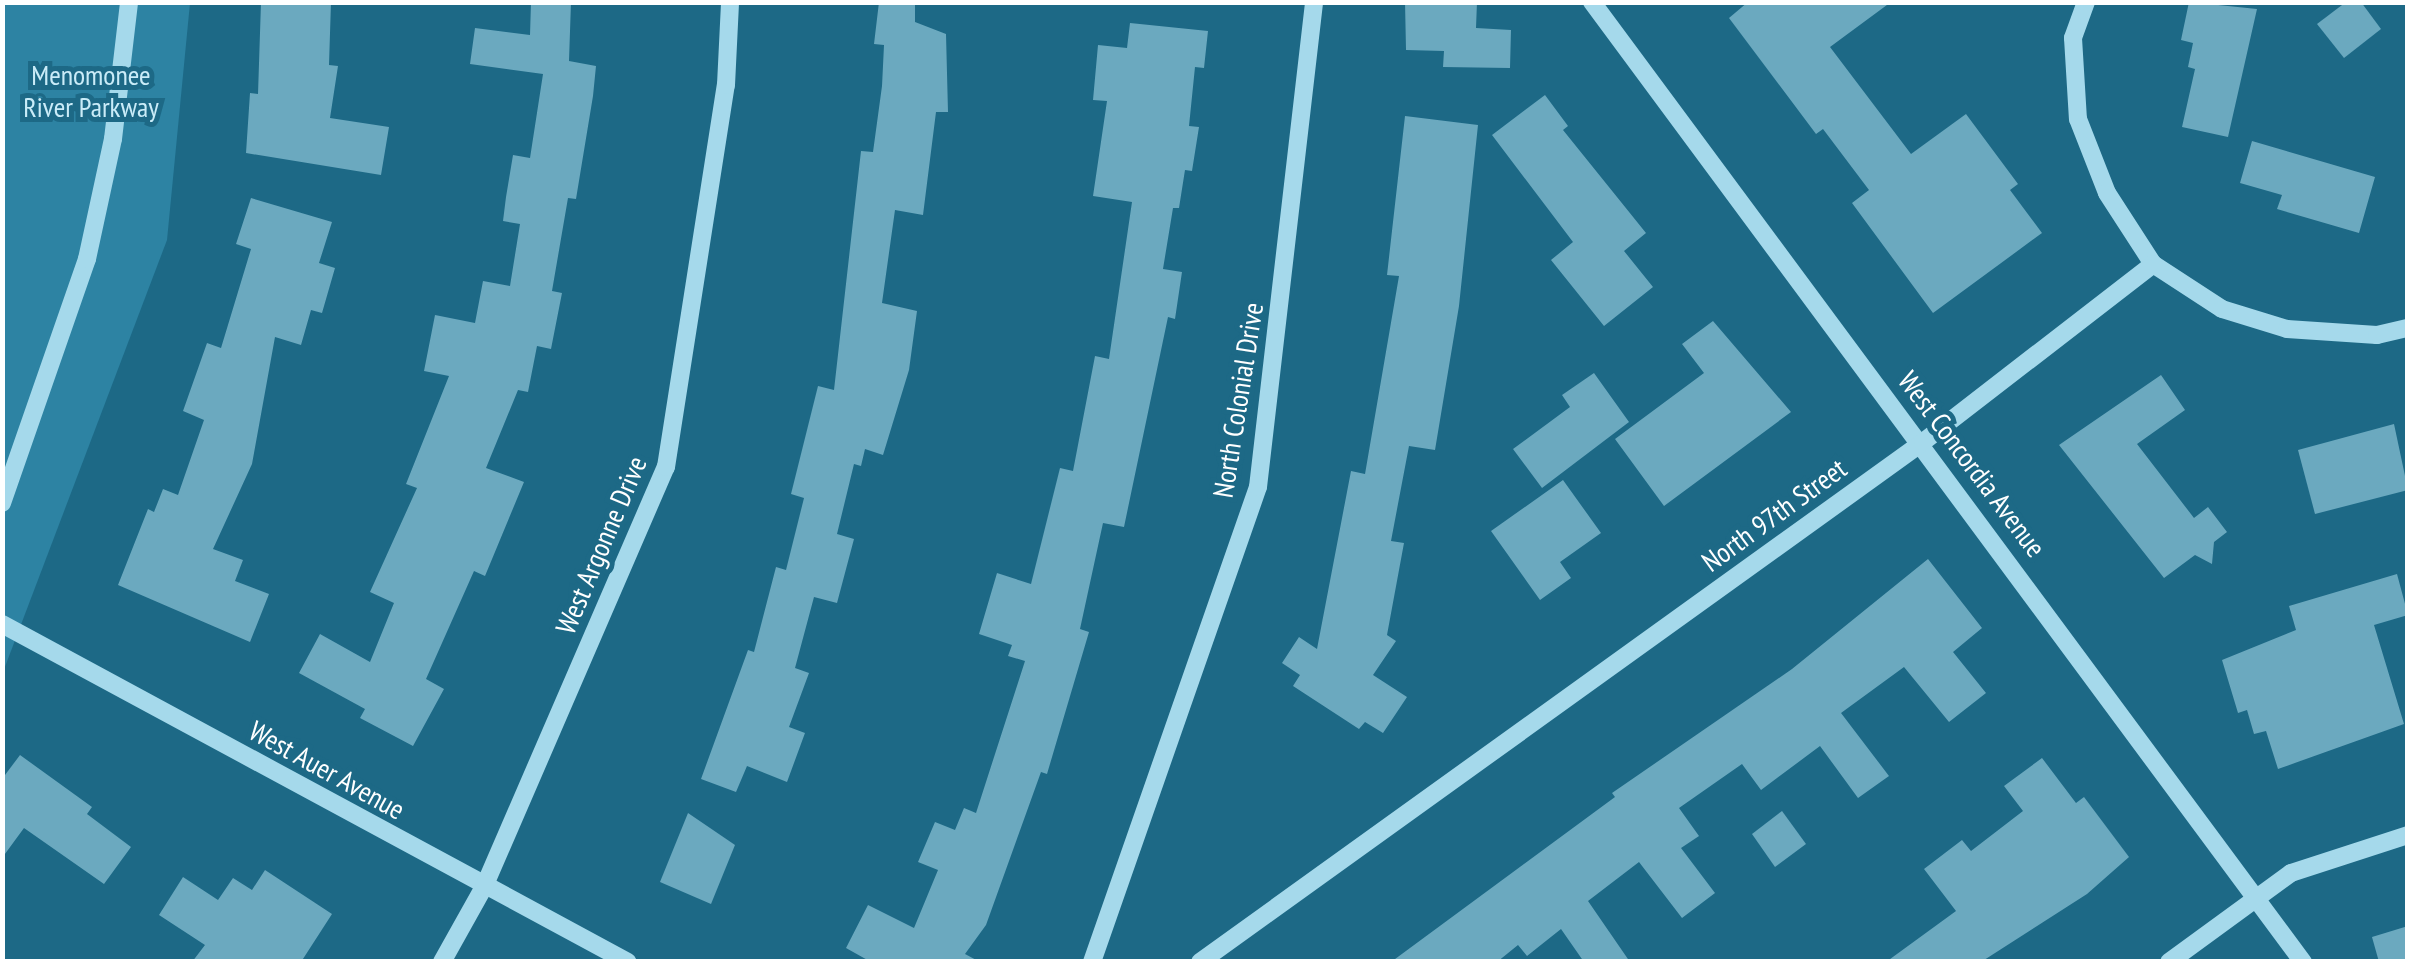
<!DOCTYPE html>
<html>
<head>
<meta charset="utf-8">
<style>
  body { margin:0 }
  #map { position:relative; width:2410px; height:964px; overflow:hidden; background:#1d6986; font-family:"PT Sans Narrow",sans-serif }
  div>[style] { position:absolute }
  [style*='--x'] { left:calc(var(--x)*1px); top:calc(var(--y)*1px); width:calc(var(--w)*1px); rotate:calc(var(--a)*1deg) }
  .green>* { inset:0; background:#2d83a3 }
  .building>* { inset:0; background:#6ba9bf }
  .minor>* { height:18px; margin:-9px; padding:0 9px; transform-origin:9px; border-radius:9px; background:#a5d9eb }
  span { translate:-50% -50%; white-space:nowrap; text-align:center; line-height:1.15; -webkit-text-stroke:10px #1d6986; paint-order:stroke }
  .park-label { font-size:28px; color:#caecf8 }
  .street-label { font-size:28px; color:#fff }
  .frame { position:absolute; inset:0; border:5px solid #fff; pointer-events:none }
</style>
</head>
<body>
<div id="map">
  <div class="green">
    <i style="clip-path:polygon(3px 3px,190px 3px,167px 240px,3px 672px)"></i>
  </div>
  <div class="building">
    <i style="clip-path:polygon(261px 2px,331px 2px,329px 65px,338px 66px,330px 118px,389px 127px,381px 175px,246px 153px,250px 93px,258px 94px)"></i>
    <i style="clip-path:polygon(531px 2px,571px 2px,569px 61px,596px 66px,593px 96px,576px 199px,568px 198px,552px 291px,562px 293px,551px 349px,537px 346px,528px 392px,518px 390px,486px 468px,524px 482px,485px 576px,474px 571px,426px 679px,444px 689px,413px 746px,360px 718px,365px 709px,299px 673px,320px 634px,370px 662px,394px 603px,370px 592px,417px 488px,406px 484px,449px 376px,424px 371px,435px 315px,475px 323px,483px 281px,510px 286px,520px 224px,503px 221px,506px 197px,513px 155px,530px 158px,543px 74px,470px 64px,475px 28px,530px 35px)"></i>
    <i style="clip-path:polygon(879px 2px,915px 2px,915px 22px,946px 34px,948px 112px,936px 112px,923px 215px,895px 210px,882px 303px,917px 311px,909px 370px,883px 455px,865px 449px,861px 466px,854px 464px,837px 534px,854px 539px,837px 603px,814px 597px,795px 668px,809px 673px,789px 727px,805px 733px,787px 782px,747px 766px,736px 792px,701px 779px,748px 650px,754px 652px,776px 567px,786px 570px,804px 498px,791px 494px,818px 386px,834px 390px,861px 151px,873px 152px,882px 86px,884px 45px,874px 44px)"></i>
    <i style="clip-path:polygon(1405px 2px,1477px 2px,1476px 28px,1511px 30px,1510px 68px,1443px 67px,1444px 51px,1406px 50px)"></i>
    <i style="clip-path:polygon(1748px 2px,1891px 2px,1830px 47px,1911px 154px,1966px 114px,2018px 184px,2010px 190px,2042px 233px,1933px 313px,1852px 203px,1869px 190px,1823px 129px,1816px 134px,1729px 18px)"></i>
    <i style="clip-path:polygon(2189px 2px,2257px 9px,2228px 137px,2182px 127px,2195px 69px,2188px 67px,2193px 43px,2181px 40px)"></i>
    <i style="clip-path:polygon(2346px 2px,2361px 2px,2381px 29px,2344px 58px,2317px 24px)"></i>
    <i style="clip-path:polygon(1130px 23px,1208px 31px,1204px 68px,1195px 67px,1189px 126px,1199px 127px,1192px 171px,1185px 170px,1179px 208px,1173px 208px,1163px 269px,1182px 272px,1175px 319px,1168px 317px,1124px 527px,1103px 523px,1080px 629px,1089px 632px,1047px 774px,1041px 772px,986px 925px,965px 954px,980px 962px,871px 962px,846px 948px,868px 905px,914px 928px,938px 870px,918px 862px,935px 822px,955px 830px,964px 808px,976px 813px,1025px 661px,1008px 656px,1012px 645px,979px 634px,997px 573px,1031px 584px,1060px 468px,1073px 471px,1095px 356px,1109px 359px,1132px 202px,1093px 196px,1107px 101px,1093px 100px,1098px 45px,1127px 48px)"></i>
    <i style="clip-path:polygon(1545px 95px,1568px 126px,1563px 130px,1646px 233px,1624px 251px,1653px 287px,1604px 326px,1551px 260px,1573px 242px,1492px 135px)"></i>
    <i style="clip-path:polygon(1405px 116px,1478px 125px,1459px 306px,1435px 450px,1409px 446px,1391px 541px,1404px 543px,1387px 635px,1396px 641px,1373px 675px,1407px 697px,1383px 733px,1365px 722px,1359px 729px,1293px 686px,1300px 675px,1282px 663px,1299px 637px,1317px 649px,1351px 471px,1365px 474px,1399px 276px,1387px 275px)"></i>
    <i style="clip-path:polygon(2252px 141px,2375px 177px,2359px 233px,2277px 209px,2282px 195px,2240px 183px)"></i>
    <i style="clip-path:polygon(251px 198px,332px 222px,319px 263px,335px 268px,322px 313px,311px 310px,301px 345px,275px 337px,252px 464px,213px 549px,243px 560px,235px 581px,269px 594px,250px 642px,118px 585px,148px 509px,154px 512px,163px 489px,178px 495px,204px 420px,183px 411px,207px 343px,221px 348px,251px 249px,236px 244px)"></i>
    <i style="clip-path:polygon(1713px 321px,1791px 412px,1664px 506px,1615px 439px,1704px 373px,1682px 344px)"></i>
    <i style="clip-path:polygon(1594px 373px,1629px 422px,1542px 488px,1513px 449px,1570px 407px,1562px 395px)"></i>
    <i style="clip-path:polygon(2161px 375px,2185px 410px,2137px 444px,2194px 518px,2208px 507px,2227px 532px,2214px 542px,2212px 564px,2195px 555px,2164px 578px,2059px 445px)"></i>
    <i style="clip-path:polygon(2394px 424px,2408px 490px,2315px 514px,2298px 450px)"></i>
    <i style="clip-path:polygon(1563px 480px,1601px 533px,1560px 562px,1571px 578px,1540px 600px,1491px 531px)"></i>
    <i style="clip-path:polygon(1928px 559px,1982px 628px,1953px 652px,1986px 693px,1949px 722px,1904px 667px,1841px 713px,1889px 776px,1858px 798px,1820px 746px,1761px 790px,1742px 764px,1679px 808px,1699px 836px,1681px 848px,1715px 893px,1682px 918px,1639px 862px,1588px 901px,1630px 962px,1584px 962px,1561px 929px,1527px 956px,1518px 945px,1497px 962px,1391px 962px,1615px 797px,1612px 793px,1792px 669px)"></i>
    <i style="clip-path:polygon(2397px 574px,2408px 615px,2374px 625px,2404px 724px,2278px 769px,2266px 731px,2254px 734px,2247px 710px,2238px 713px,2222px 660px,2296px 630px,2289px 606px)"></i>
    <i style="clip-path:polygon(20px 755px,92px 807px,87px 814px,131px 847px,104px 884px,24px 828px,2px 858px,2px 779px)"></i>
    <i style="clip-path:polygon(2042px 758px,2076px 803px,2084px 797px,2129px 857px,2087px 894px,1981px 962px,1886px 962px,1956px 911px,1924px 869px,1962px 840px,1971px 851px,2023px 811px,2004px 786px)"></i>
    <i style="clip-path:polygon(1782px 811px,1806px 844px,1775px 867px,1752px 834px)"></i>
    <i style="clip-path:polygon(688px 813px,735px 845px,711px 904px,660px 882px)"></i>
    <i style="clip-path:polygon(265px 870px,332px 914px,301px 962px,192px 962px,205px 945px,159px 915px,183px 877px,218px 900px,233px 878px,252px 890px)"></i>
    <i style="clip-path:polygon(2408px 926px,2408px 962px,2379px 962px,2372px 937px)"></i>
  </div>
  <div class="minor">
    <i style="--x:1592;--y:2;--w:1195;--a:53.48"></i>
    <i style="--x:2086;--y:2;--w:38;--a:110"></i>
    <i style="--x:2073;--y:38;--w:81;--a:86.5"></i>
    <i style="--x:2078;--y:119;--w:79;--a:68.6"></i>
    <i style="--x:2107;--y:193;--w:85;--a:57.1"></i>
    <i style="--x:2153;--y:264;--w:82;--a:33.1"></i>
    <i style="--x:2222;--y:309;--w:68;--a:17.1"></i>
    <i style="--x:2287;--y:329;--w:90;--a:3.8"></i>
    <i style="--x:2377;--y:335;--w:32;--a:-13"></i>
    <i style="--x:2;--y:503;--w:258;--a:-70.8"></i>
    <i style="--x:87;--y:259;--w:123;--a:-77.8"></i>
    <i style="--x:113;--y:139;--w:138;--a:-83.3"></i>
    <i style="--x:2;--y:624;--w:711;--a:28.37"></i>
    <i style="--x:442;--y:962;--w:86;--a:-60.8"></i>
    <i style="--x:484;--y:887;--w:458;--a:-66.6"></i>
    <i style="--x:666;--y:467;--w:387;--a:-81.1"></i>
    <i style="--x:726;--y:85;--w:83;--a:-87.2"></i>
    <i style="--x:1092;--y:962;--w:503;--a:-70.74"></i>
    <i style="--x:1258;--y:487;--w:488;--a:-83.4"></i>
    <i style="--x:1200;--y:962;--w:891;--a:-35.72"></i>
    <i style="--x:1923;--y:442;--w:291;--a:-37.7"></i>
    <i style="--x:2169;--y:962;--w:151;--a:-36.1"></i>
    <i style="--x:2291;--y:873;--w:123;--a:-18"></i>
  </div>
  <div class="park-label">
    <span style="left:91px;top:91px">Menomonee<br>River Parkway</span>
  </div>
  <div class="street-label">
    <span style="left:1238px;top:400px;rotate:-81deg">North Colonial Drive</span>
    <span style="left:1972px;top:464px;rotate:53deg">West Concordia Avenue</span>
    <span style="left:1774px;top:515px;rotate:-36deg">North 97th Street</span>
    <span style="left:601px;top:545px;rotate:-67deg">West Argonne Drive</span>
    <span style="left:327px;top:770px;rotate:29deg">West Auer Avenue</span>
  </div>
  <div class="frame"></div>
</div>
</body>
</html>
